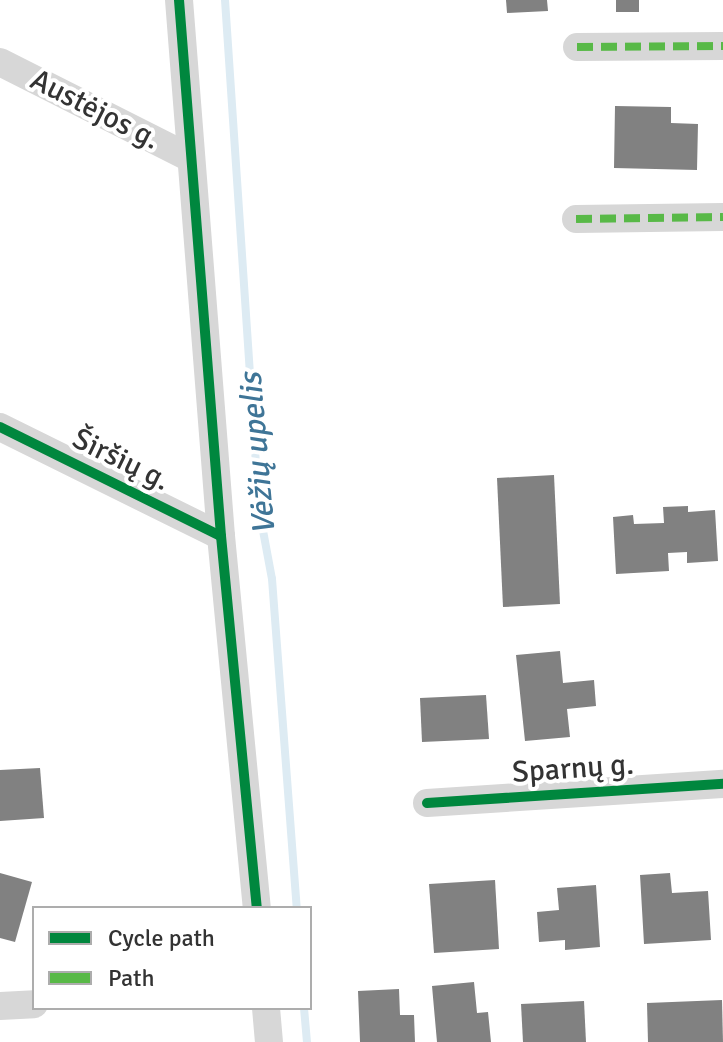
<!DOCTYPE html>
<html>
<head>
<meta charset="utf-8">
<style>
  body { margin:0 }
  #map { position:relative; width:723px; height:1042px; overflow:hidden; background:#fff; font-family:Signika,sans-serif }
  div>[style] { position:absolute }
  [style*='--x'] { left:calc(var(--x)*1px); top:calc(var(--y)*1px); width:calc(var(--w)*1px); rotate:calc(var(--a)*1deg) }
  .stream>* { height:8px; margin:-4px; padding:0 4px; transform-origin:4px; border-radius:4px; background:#ddebf3 }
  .building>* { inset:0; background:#818181 }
  .minor>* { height:28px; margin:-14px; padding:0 14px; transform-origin:14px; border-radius:14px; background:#d7d7d7 }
  .quiet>* { height:8px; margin-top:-4px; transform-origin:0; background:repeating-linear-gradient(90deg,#58b947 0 16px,transparent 0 24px) }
  .cycleway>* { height:10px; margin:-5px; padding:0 5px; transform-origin:5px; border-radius:5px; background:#00873e }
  span { translate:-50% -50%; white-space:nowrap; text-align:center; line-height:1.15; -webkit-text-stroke:8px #fff; paint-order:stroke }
  .street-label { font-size:30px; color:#333 }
  .water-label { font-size:32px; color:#3f7597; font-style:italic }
  .legend { position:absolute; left:32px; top:906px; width:280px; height:104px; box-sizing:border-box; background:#fff; border:2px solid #adadad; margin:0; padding:10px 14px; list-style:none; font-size:24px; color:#333 }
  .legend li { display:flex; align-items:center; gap:16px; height:40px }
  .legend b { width:40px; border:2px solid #adadad }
</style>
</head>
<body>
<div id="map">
  <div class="stream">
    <i style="--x:225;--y:0;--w:510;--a:86.18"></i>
    <i style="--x:259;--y:509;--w:71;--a:79.5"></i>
    <i style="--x:272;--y:579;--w:330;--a:85.7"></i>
    <i style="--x:304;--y:1008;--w:34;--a:85"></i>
  </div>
  <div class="building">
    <i style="clip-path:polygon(506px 0,547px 0,548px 11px,507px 13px)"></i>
    <i style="clip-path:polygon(616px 0,639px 0,639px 12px,616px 12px)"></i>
    <i style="clip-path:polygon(615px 106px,671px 107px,671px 123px,698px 124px,697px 170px,614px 168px)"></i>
    <i style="clip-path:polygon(554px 475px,560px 604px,503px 607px,497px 478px)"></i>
    <i style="clip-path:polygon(688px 506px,688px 512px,715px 510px,718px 561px,687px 563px,687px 552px,668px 553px,669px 571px,616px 574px,613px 517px,633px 515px,634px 524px,664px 523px,663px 507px)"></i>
    <i style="clip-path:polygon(560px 651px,563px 683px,594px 680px,596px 706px,567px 709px,570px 737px,525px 741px,516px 655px)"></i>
    <i style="clip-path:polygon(486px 695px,489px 739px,422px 742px,420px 698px)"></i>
    <i style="clip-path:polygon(40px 768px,44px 818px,0 821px,0 770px)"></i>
    <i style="clip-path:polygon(0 873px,32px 882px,15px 942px,0 938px)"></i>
    <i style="clip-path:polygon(670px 873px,672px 893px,708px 891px,711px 940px,644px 944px,640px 875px)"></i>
    <i style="clip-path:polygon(495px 880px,499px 949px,434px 953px,429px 884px)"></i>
    <i style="clip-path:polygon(596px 885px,600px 947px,565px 950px,565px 940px,539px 942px,537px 912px,559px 910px,557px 888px)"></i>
    <i style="clip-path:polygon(474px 982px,477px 1013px,488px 1012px,491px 1042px,437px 1042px,432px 986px)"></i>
    <i style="clip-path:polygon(399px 989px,400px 1015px,414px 1015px,415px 1042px,360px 1042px,358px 991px)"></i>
    <i style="clip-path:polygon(722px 1000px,723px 1042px,648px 1042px,647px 1003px)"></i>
    <i style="clip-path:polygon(584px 1001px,586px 1042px,523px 1042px,521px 1004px)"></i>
  </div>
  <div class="minor">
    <i style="--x:179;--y:0;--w:538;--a:85.52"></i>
    <i style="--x:221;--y:536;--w:374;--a:84.5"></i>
    <i style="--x:577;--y:47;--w:146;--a:-0.4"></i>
    <i style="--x:0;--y:62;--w:213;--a:26.8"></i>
    <i style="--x:576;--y:219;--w:147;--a:-0.8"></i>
    <i style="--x:0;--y:427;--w:246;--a:26.3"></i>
    <i style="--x:427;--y:803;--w:297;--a:-3.7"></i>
    <i style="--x:0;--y:1006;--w:34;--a:-3"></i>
    <i style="--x:266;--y:1008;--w:34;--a:85"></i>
  </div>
  <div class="quiet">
    <i style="--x:577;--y:47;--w:146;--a:-0.4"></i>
    <i style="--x:576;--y:219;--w:147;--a:-0.8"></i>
  </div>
  <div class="cycleway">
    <i style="--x:179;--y:0;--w:538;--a:85.52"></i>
    <i style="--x:221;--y:536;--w:374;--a:84.5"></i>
    <i style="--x:0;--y:427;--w:246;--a:26.3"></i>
    <i style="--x:427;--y:803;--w:297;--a:-3.7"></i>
  </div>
  <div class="street-label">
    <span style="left:95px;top:110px;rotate:27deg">Austėjos g.</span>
    <span style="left:121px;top:460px;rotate:26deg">Širšių g.</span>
    <span style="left:573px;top:769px;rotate:-4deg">Sparnų g.</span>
  </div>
  <div class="water-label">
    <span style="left:258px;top:454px;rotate:-95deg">Vėžių upelis</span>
  </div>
  <ul class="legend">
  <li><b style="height:10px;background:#00873e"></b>Cycle path</li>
  <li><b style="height:10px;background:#58b947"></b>Path</li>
  </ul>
</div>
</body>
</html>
